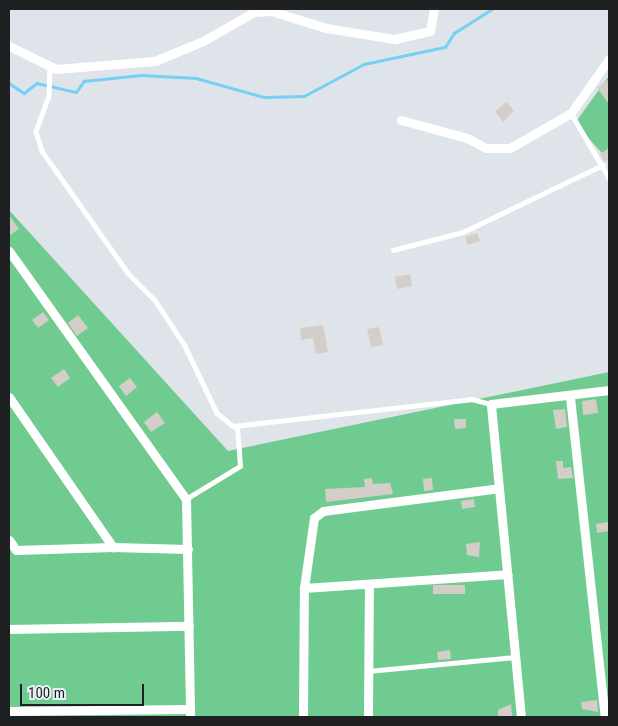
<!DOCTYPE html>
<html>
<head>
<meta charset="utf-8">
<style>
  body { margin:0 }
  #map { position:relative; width:618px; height:726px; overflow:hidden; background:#dee4ea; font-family:"Roboto Condensed",sans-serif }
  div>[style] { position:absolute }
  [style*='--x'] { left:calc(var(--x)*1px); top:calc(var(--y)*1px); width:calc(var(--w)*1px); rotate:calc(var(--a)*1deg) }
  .green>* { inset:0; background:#70cb91 }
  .stream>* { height:2.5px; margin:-1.25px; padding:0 1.25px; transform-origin:1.25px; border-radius:1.25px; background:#76d0f4 }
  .building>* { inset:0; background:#d4cec8 }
  .service>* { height:4.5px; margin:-2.25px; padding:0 2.25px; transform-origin:2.25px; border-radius:2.25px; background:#fff }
  .minor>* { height:9px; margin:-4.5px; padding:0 4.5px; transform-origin:4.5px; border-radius:4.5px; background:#fff }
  span { translate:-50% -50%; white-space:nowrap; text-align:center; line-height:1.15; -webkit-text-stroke:4px #ecf1f8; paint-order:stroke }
  .frame { position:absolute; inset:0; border:10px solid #1e2022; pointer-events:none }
  .scale { position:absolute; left:20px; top:684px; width:124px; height:22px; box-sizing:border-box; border:2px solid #1e2022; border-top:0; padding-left:6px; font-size:15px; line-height:18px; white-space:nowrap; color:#1e2022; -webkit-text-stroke:4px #ecf1f8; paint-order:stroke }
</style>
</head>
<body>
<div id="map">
  <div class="green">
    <i style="clip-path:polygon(609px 76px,609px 161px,575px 123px)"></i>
    <i style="clip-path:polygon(9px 210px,228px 451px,609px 372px,609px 717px,9px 717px)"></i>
  </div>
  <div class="stream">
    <i style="--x:9;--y:83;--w:18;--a:34"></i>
    <i style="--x:24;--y:93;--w:16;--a:-38"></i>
    <i style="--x:37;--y:83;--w:40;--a:13"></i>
    <i style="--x:76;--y:92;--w:14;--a:-54"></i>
    <i style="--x:84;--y:81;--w:57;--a:-6"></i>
    <i style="--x:141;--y:75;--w:55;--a:3.1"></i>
    <i style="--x:196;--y:78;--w:71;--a:15.6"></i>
    <i style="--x:264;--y:97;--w:40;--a:-1.4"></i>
    <i style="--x:304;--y:96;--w:68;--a:-28.1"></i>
    <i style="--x:364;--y:64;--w:83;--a:-11.9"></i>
    <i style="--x:445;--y:47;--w:17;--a:-57"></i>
    <i style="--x:454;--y:33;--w:45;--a:-32.3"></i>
  </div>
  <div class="building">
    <i style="clip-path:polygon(609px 79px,609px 104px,597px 88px)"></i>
    <i style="clip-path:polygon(507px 102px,514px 111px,503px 122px,495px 111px)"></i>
    <i style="clip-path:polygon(609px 148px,609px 159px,605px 162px,600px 154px)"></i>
    <i style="clip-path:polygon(9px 215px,19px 229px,9px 236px)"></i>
    <i style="clip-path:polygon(477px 233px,480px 241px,468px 245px,465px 237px)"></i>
    <i style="clip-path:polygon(410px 274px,412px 286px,397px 289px,395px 277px)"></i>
    <i style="clip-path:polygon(43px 312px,49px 320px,38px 328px,32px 320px)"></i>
    <i style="clip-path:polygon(78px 315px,88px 328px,77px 336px,68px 323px)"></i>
    <i style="clip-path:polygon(323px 325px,328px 352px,316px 354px,313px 338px,301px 340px,300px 328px)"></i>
    <i style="clip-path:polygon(379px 327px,383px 345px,371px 347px,367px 329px)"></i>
    <i style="clip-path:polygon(64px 369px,70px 378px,58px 387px,51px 378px)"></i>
    <i style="clip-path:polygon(130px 378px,137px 387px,126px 396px,119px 386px)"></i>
    <i style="clip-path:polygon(596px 399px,598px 413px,583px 415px,582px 401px)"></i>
    <i style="clip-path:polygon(565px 409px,567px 427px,556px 429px,553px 410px)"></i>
    <i style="clip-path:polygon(157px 412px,165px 423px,151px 432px,144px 422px)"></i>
    <i style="clip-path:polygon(454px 419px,466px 419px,466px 428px,455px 429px)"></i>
    <i style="clip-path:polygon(556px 461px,563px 461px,563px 468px,571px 467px,573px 478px,558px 479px)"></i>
    <i style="clip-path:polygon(372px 478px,373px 484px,390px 483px,393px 494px,326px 502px,325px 489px,365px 487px,364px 479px)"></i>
    <i style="clip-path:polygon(432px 478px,433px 490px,424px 491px,423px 479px)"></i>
    <i style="clip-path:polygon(474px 499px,475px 507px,462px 509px,461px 501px)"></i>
    <i style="clip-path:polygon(608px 522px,609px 531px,597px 533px,596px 524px)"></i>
    <i style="clip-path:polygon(480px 542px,479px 557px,467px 555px,466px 544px)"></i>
    <i style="clip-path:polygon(433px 585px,465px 585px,465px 594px,433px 594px)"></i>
    <i style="clip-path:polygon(450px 650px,451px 659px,438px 660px,437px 652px)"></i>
    <i style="clip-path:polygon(597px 700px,598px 712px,582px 709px,581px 702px)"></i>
    <i style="clip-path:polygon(511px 704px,512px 716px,498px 717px,498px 710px)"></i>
  </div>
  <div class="service">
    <i style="--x:50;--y:66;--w:30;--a:92"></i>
    <i style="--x:49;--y:96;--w:38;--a:110"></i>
    <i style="--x:36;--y:132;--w:20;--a:72"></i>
    <i style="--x:42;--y:151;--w:149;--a:54.8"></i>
    <i style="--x:128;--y:273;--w:38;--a:45"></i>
    <i style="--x:155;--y:300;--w:53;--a:56.6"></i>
    <i style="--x:184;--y:344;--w:76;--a:64.4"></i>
    <i style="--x:217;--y:413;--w:21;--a:39"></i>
    <i style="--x:233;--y:426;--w:241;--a:-6.4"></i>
    <i style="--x:472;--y:399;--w:20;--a:15"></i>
    <i style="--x:571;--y:113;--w:75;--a:59.7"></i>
    <i style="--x:393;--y:250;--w:72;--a:-14.4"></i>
    <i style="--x:463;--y:232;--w:155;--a:-25.6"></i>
    <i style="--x:186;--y:499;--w:63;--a:-31.4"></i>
    <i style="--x:240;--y:466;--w:40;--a:-94.3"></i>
    <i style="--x:368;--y:671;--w:149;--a:-5.4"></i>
  </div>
  <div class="minor">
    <i style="--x:9;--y:46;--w:52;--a:26.1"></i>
    <i style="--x:56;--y:69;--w:99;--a:-4.6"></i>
    <i style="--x:155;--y:61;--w:52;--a:-22.6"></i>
    <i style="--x:203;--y:41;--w:59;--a:-29.6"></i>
    <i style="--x:254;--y:12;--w:17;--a:-3"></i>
    <i style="--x:271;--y:11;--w:58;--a:17.2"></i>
    <i style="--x:326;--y:28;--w:70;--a:9.1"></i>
    <i style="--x:395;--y:39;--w:36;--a:-13"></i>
    <i style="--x:430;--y:31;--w:22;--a:-80"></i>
    <i style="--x:401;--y:120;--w:68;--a:15.3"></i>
    <i style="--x:467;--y:138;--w:21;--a:28"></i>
    <i style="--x:486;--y:148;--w:24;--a:0"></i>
    <i style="--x:510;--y:148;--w:70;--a:-29.8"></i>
    <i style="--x:571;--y:113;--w:66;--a:-54.9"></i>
    <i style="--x:9;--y:251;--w:305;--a:54.5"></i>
    <i style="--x:186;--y:499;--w:218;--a:88.9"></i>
    <i style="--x:9;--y:397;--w:183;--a:55.3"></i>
    <i style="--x:113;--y:547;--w:97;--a:178.2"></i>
    <i style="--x:16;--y:550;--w:12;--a:-125"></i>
    <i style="--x:570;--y:397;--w:322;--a:83.8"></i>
    <i style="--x:113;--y:547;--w:75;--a:1.5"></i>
    <i style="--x:304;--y:588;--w:204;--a:-3.9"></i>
    <i style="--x:9;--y:629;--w:180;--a:-1"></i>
    <i style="--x:9;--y:711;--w:181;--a:-0.6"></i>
    <i style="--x:303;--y:717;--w:129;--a:-89.6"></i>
    <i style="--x:304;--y:588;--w:71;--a:-81.9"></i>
    <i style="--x:314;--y:518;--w:11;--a:-38"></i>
    <i style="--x:323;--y:511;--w:177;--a:-7.4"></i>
    <i style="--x:368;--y:717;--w:130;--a:-89.6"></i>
    <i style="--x:521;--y:717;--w:314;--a:-95.5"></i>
    <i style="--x:491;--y:404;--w:119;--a:-6.8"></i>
  </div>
  <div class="frame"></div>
  <div class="scale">100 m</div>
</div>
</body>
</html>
